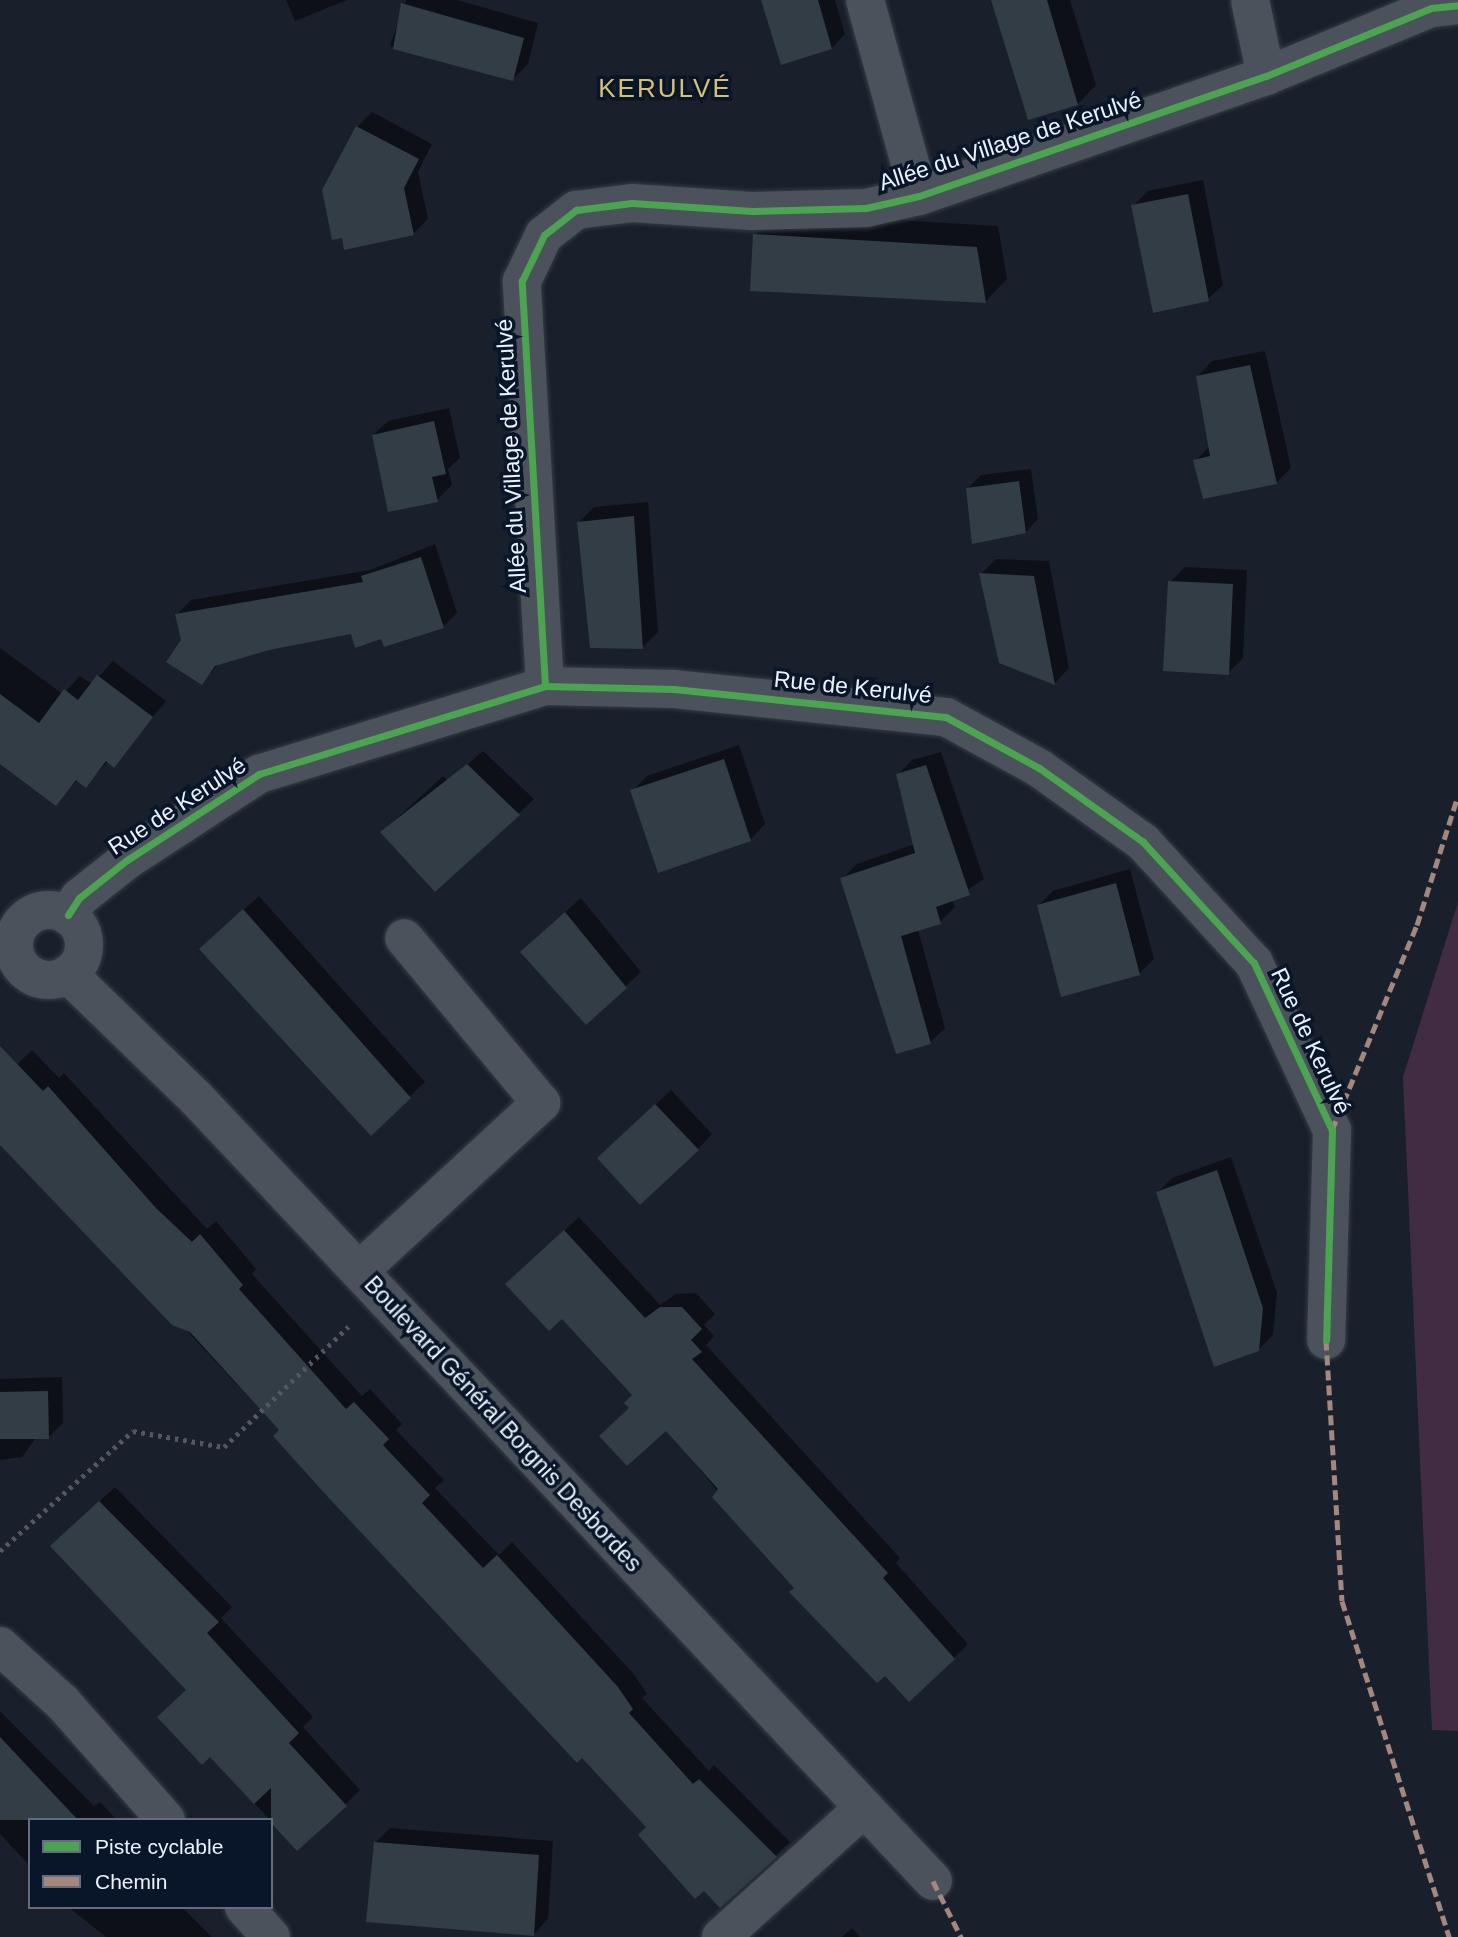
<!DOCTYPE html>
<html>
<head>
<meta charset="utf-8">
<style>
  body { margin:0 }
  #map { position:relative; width:1458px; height:1937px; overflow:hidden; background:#19202b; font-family:Helvetica,sans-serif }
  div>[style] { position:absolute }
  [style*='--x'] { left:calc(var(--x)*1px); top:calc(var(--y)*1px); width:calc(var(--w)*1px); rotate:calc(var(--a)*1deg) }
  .green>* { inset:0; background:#422c44 }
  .shadow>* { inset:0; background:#0007 }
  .building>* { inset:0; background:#333d45 }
  .path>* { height:4.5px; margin-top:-2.25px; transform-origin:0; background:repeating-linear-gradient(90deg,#535760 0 3.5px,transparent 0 8.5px) }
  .roads { filter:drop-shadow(0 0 2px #373c45) drop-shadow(0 0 2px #373c45) }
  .minor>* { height:38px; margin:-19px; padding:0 19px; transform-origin:19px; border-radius:19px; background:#4c525b }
  .minor>.ring { margin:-19px; padding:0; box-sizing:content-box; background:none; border:38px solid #4c525b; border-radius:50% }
  .quiet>* { height:5px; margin-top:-2.5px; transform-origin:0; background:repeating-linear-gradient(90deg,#a5887d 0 10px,transparent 0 15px) }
  .cycleway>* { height:7px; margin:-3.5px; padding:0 3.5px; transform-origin:3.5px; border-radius:3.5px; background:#4ca352 }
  span { translate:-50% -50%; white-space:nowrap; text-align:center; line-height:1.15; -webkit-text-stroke:7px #091528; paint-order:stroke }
  .street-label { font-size:23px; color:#ebf2fd }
  .quarter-label { font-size:26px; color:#d7c074; letter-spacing:2px }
  .legend { position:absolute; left:28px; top:1818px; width:245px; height:91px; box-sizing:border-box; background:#091528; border:2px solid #636d7d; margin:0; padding:9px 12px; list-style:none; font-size:21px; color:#ebf2fd }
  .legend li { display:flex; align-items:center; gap:14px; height:35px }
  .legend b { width:35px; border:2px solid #636d7d }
</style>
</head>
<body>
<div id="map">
  <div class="green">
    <i style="clip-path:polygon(1458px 902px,1458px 1731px,1432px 1730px,1403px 1077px)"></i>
  </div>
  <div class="shadow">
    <i style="clip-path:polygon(286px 0,347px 0,295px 21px)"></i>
    <i style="clip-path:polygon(406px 0,457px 0,538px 23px,528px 64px,513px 79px,390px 46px)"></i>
    <i style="clip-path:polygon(763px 0,835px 0,845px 34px,832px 48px)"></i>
    <i style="clip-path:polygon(993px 0,1070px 0,1096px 85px,1078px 104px)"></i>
    <i style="clip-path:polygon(372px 112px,432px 144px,418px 172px,428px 219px,413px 234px,357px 127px)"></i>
    <i style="clip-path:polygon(1203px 180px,1223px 285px,1208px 299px,1133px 206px,1148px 191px)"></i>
    <i style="clip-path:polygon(777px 213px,998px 226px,1007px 279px,986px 301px,752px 290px,755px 235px)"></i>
    <i style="clip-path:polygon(1265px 351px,1291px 468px,1276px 483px,1195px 461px,1210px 446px,1198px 376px,1212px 361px)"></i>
    <i style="clip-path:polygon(449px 408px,460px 458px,448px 469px,452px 485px,437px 500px,373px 435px,388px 421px)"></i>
    <i style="clip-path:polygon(1031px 469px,1038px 519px,1026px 532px,968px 488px,981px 475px)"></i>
    <i style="clip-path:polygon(648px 502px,658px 632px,643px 647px,579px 522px,594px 507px)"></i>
    <i style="clip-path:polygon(435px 544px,457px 613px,443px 627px,382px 637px,352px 632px,268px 649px,220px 662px,202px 683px,177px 614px,191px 600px,370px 570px)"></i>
    <i style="clip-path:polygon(996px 559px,1049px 561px,1069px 668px,1055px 683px,1000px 662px,981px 574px)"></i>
    <i style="clip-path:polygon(1185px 567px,1247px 570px,1243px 658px,1228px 673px,1170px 582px)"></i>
    <i style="clip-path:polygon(0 648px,63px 694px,80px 676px,92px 684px,113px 661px,166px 701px,113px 765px,108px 761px,86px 786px,78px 779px,55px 804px,0 762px)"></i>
    <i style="clip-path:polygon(739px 745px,765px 824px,751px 839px,659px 871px,632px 791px,647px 776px)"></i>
    <i style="clip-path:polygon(483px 751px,534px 799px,436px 890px,382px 832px,443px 776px,448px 781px)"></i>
    <i style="clip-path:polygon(941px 752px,984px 879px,952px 900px,955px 907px,940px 922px,918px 930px,945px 1028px,930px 1042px,842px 879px,857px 864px,915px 844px,898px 775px,912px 760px)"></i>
    <i style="clip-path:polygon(1130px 869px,1154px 959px,1139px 974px,1038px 906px,1053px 891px)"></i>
    <i style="clip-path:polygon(259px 896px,425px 1082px,371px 1133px,216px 935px)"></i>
    <i style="clip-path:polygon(581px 898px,641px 972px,587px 1022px,537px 937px)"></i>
    <i style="clip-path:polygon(32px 1050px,59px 1078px,64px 1073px,207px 1229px,216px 1221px,256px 1269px,252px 1274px,362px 1396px,370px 1389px,402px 1424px,396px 1430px,444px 1480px,435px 1488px,499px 1555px,512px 1542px,633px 1673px,647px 1694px,642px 1698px,709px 1771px,714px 1765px,790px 1842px,775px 1856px,648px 1827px,176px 1319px,0 1144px,0 1081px)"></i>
    <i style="clip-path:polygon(671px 1090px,712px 1134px,698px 1149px,614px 1144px)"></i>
    <i style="clip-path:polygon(1231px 1157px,1277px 1293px,1273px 1335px,1258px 1350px,1158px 1192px,1172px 1178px)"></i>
    <i style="clip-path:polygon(579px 1217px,660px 1305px,676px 1294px,696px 1293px,715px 1314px,704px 1325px,714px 1336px,706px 1345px,900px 1558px,896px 1563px,968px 1644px,954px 1658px,796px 1587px,666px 1428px,631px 1407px,634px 1395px,522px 1271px)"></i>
    <i style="clip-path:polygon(62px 1377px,63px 1423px,48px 1438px,36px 1438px,22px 1457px,0 1460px,0 1379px)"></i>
    <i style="clip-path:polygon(115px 1487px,232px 1607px,221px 1618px,313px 1717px,303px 1727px,360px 1790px,346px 1804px,270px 1820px,210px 1755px,188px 1689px,67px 1531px)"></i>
    <i style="clip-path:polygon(0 1711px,94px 1806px,100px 1802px,117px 1820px,30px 1820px,30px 1866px,0 1834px)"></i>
    <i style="clip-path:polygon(390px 1828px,553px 1841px,548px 1919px,534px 1934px,375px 1843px)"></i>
    <i style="clip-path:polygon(68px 1907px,182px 1907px,212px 1937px,106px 1937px)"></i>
    <i style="clip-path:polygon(852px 1928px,860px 1937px,842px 1937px)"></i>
  </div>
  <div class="building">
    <i style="clip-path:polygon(761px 0,818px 0,832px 49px,781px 65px)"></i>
    <i style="clip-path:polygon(991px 0,1047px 0,1078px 105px,1028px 120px)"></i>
    <i style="clip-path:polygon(401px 3px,524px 38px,513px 81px,393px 49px)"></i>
    <i style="clip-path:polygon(356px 126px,419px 159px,404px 188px,414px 235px,344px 250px,342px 238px,332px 240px,322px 190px)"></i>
    <i style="clip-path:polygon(1188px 194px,1209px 301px,1153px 313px,1131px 205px)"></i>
    <i style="clip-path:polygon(753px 234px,977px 247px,986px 303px,750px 291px)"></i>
    <i style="clip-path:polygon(1250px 365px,1277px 484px,1203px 499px,1193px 460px,1210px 456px,1196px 376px)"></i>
    <i style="clip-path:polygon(434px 421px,446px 474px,432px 477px,438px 502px,388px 512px,372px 435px)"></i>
    <i style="clip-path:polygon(1019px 481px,1026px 533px,972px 544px,966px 488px)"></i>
    <i style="clip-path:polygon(634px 516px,643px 649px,590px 648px,577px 522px)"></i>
    <i style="clip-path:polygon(421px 557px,444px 628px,384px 647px,381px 639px,355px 648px,351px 634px,269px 650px,215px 666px,202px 685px,166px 662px,181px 640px,175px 614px,363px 582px,361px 576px)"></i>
    <i style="clip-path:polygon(979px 573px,1034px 576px,1055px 685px,999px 663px)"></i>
    <i style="clip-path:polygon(1168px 581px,1233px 584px,1229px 675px,1163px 671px)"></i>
    <i style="clip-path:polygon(97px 675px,153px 717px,114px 768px,106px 761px,86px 788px,76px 780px,56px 806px,0 764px,0 694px,39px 723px,64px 689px,78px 700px)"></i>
    <i style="clip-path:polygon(724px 759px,751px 841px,658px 873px,630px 790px)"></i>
    <i style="clip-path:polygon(467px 764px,520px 815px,435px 892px,380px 832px)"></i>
    <i style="clip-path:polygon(926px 765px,970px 895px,936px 907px,941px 924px,901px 936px,931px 1044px,896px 1054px,840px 878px,915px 853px,896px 774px)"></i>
    <i style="clip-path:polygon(1116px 883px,1140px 975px,1061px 997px,1037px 905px)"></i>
    <i style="clip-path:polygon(243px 909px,411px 1098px,371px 1136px,199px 949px)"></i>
    <i style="clip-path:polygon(565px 912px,627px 988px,586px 1025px,520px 952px)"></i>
    <i style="clip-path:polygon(0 1046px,43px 1091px,48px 1086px,156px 1208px,192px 1242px,200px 1234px,243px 1285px,239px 1289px,346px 1409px,354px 1402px,389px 1439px,383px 1445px,430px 1495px,422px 1503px,483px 1568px,497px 1555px,618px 1687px,633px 1709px,629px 1713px,693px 1784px,699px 1779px,777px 1857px,720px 1908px,704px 1891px,695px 1899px,638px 1835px,646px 1827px,582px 1758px,577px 1763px,327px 1496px,273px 1436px,279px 1430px,190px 1332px,172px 1325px,0 1145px)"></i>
    <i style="clip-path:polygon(655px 1104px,699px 1150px,640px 1205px,597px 1158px)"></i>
    <i style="clip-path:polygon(1217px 1170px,1263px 1308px,1259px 1351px,1214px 1367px,1156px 1192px)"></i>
    <i style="clip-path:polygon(564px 1230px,645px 1318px,660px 1307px,682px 1307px,702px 1329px,691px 1340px,702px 1352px,692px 1359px,888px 1573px,883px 1578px,955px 1659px,909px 1702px,885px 1676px,877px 1683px,789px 1592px,794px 1588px,712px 1497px,718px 1489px,666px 1431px,627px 1466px,599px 1436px,629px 1408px,624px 1403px,632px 1395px,562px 1319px,549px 1331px,505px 1284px)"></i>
    <i style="clip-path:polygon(48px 1391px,49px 1439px,0 1439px,0 1392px)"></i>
    <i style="clip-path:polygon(99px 1501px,219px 1622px,207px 1633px,299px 1733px,289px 1743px,347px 1806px,297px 1851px,271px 1823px,271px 1788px,254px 1804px,210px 1757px,202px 1765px,157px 1717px,186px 1690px,50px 1546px)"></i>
    <i style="clip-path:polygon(0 1737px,78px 1820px,0 1820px)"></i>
    <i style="clip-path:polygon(374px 1842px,539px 1855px,534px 1936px,366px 1922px)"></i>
  </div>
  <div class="path">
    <i style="--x:0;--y:1551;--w:179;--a:-42.1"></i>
    <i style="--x:133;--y:1431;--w:92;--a:10"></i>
    <i style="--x:224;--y:1447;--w:173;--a:-44.1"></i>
  </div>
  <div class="roads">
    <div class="minor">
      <i style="--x:865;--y:0;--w:203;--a:74.6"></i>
      <i style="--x:1250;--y:0;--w:78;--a:78.1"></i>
      <i style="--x:545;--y:686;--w:406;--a:-93.3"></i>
      <i style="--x:522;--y:281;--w:51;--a:-64.4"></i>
      <i style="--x:544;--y:235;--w:41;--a:-38"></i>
      <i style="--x:576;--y:210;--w:56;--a:-7.1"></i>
      <i style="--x:632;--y:203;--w:120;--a:3.8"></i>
      <i style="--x:752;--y:211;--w:114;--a:-1.5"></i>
      <i style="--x:866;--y:208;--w:54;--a:-12.8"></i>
      <i style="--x:919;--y:196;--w:367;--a:-19.1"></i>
      <i style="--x:1266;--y:76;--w:178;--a:-22.4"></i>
      <i style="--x:1431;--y:8;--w:27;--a:-6"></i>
      <i class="ring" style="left:14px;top:910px;width:32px;height:32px"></i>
      <i style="--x:68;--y:915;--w:20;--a:-57"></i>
      <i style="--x:79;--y:898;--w:61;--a:-38.4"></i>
      <i style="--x:127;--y:860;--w:158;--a:-33.1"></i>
      <i style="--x:259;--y:774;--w:299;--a:-17.1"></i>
      <i style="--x:545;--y:686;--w:129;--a:1.3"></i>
      <i style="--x:674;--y:689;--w:273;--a:5.9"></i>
      <i style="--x:946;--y:717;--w:106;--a:28.7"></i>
      <i style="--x:1039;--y:768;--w:128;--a:35.4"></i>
      <i style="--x:1143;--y:842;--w:164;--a:47.5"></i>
      <i style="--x:1254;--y:963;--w:184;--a:65"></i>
      <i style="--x:1332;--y:1130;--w:210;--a:91.6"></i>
      <i style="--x:68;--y:974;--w:178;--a:44.1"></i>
      <i style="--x:196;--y:1098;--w:1075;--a:46.73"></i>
      <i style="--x:359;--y:1271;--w:248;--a:-42.7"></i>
      <i style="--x:541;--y:1103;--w:214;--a:-129.7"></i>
      <i style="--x:0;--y:1646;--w:84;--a:42.1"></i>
      <i style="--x:62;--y:1702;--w:157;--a:48.6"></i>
      <i style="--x:244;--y:1907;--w:40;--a:48"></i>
      <i style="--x:721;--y:1937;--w:193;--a:-42.1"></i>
    </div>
  </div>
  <div class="quiet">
    <i style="--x:1332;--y:1130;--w:222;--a:-67.5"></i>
    <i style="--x:1417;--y:925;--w:135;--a:-72.4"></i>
    <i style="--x:1326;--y:1340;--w:261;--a:86.5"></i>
    <i style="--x:1342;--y:1601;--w:353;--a:72.3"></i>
    <i style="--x:933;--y:1881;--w:63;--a:63.4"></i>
  </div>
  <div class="cycleway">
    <i style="--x:545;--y:686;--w:406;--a:-93.3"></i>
    <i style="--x:522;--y:281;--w:51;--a:-64.4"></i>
    <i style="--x:544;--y:235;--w:41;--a:-38"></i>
    <i style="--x:576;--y:210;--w:56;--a:-7.1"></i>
    <i style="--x:632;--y:203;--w:120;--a:3.8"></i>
    <i style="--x:752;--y:211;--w:114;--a:-1.5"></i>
    <i style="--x:866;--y:208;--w:54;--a:-12.8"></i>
    <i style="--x:919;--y:196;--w:367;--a:-19.1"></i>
    <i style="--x:1266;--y:76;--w:178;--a:-22.4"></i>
    <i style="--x:1431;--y:8;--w:27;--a:-6"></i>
    <i style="--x:68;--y:915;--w:20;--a:-57"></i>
    <i style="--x:79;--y:898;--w:61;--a:-38.4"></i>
    <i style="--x:127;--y:860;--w:158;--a:-33.1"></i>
    <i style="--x:259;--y:774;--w:299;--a:-17.1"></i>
    <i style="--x:545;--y:686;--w:129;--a:1.3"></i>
    <i style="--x:674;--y:689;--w:273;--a:5.9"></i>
    <i style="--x:946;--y:717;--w:106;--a:28.7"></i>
    <i style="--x:1039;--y:768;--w:128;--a:35.4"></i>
    <i style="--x:1143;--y:842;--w:164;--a:47.5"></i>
    <i style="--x:1254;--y:963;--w:184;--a:65"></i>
    <i style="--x:1332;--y:1130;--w:210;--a:91.6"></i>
  </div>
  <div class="street-label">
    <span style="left:1010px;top:141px;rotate:-18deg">Allée du Village de Kerulvé</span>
    <span style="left:511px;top:456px;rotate:-93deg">Allée du Village de Kerulvé</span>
    <span style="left:853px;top:687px;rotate:6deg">Rue de Kerulvé</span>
    <span style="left:177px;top:806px;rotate:-33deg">Rue de Kerulvé</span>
    <span style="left:1311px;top:1041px;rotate:65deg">Rue de Kerulvé</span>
    <span style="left:503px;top:1424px;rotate:47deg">Boulevard Général Borgnis Desbordes</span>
  </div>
  <div class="quarter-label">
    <span style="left:665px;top:89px">KERULVÉ</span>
  </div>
  <ul class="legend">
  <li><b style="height:9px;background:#4ca352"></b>Piste cyclable</li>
  <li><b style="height:9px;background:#a5887d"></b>Chemin</li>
  </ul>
</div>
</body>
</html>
